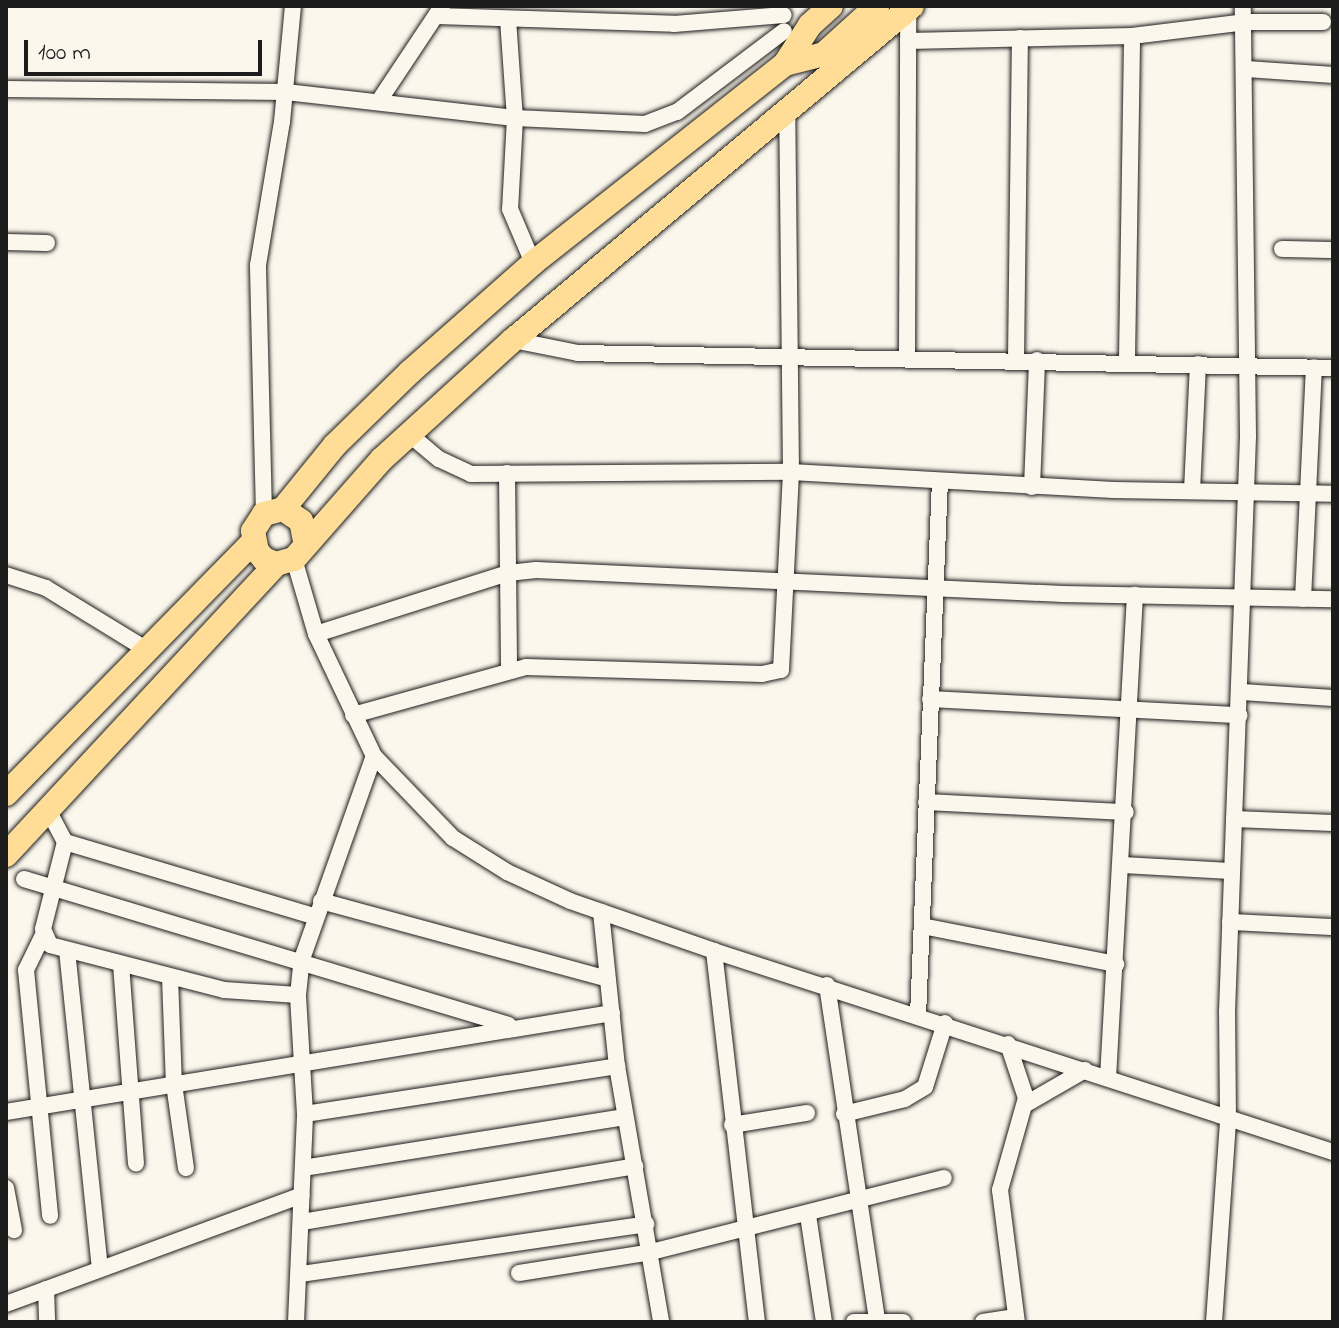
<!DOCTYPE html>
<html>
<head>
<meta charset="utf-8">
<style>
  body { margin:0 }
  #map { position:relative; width:1339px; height:1328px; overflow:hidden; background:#fbf7ec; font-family:"Indie Flower",sans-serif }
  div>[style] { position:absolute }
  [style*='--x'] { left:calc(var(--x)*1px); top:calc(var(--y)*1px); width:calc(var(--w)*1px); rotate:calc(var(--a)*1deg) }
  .roads { filter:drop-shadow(0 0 2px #1c1c1c) drop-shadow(0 0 2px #1c1c1c) }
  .minor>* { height:16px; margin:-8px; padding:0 8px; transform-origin:8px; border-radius:8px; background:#fbf7ec }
  .highway>* { height:24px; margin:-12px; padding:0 12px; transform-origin:12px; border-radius:12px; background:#ffdd96 }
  span { translate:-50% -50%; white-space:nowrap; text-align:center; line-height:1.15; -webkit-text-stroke:7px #fbf7ec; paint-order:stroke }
  .frame { position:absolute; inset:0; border:8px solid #1c1c1c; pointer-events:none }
  .scale { position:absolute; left:24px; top:40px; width:238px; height:36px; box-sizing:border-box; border:4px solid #1c1c1c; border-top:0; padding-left:10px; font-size:24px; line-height:28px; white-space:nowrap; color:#1c1c1c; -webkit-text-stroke:6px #fbf7ec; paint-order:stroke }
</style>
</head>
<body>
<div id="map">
  <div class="roads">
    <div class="minor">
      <i style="--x:437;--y:16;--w:237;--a:1.9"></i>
      <i style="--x:674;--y:24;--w:110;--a:-4.7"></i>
      <i style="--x:508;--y:19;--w:99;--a:86"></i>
      <i style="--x:515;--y:118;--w:91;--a:93.1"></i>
      <i style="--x:510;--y:209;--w:59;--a:66.9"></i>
      <i style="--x:908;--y:41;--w:224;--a:-1.3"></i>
      <i style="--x:1132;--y:36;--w:115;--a:-7"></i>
      <i style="--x:1246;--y:22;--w:77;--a:0"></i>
      <i style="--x:1247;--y:69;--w:86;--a:4"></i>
      <i style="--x:6;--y:89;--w:280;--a:0.6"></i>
      <i style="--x:286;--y:92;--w:230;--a:6.5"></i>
      <i style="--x:515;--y:118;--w:130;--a:2.6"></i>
      <i style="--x:645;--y:124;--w:34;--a:-21"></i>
      <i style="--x:677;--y:112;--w:134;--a:-37.1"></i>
      <i style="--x:379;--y:101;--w:114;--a:-56.4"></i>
      <i style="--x:6;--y:242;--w:41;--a:1.4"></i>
      <i style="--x:1282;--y:249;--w:51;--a:1.1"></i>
      <i style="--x:513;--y:340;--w:66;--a:11.3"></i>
      <i style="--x:578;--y:353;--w:755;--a:1.14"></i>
      <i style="--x:907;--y:358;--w:349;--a:-89.8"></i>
      <i style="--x:1016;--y:360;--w:322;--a:-89.3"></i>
      <i style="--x:1127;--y:360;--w:324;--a:-89.1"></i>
      <i style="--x:409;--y:434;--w:39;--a:40"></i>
      <i style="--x:439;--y:459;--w:35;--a:25"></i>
      <i style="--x:471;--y:474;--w:320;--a:-0.4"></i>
      <i style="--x:791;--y:472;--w:323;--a:3.2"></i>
      <i style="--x:1113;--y:490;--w:220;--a:1"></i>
      <i style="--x:507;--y:473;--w:196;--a:89.4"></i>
      <i style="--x:1032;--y:487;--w:127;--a:-87.7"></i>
      <i style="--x:1192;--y:491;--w:127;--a:-87.3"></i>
      <i style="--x:264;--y:514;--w:249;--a:-91.4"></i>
      <i style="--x:258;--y:265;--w:145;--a:-80.5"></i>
      <i style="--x:282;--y:122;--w:117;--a:-84.6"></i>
      <i style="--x:294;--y:559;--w:78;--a:73.7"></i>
      <i style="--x:316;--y:634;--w:135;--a:64.6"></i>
      <i style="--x:374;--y:756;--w:114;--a:46.1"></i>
      <i style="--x:453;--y:838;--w:64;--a:32.2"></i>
      <i style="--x:507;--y:872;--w:69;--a:24.7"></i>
      <i style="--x:570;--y:901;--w:152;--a:19.1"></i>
      <i style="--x:714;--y:951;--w:651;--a:17.99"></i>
      <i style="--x:6;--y:575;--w:42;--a:18"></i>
      <i style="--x:46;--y:588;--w:115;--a:31.5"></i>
      <i style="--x:1303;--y:599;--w:232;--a:-87.3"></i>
      <i style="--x:316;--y:634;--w:201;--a:-17.6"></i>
      <i style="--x:508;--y:573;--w:28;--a:-6"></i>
      <i style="--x:536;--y:570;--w:528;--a:2.61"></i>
      <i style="--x:1063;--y:594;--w:270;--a:1.1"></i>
      <i style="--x:1242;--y:692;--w:91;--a:3.8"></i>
      <i style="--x:930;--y:699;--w:310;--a:3"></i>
      <i style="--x:353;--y:715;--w:180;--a:-15.5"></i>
      <i style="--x:526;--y:667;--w:236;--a:1.7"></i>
      <i style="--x:762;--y:674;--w:19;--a:-12"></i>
      <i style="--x:781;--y:670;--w:198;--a:-87.1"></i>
      <i style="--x:791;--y:472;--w:359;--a:-90.6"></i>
      <i style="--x:926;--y:802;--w:200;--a:2.9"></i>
      <i style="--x:48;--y:810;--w:36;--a:62"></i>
      <i style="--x:65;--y:842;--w:90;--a:104.2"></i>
      <i style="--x:43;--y:929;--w:17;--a:66"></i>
      <i style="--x:50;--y:945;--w:180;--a:14.5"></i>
      <i style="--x:224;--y:990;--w:74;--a:3.9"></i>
      <i style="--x:1234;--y:819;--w:99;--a:2.3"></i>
      <i style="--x:65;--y:842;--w:260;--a:16.6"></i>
      <i style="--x:1122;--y:865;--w:109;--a:3.2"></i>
      <i style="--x:24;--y:879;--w:506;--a:16.75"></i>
      <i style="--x:321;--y:901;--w:297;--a:15.2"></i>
      <i style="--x:601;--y:912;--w:155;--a:84.1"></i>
      <i style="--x:617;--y:1066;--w:260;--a:80.2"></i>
      <i style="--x:1230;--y:922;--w:103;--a:2.8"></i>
      <i style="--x:922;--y:926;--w:198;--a:11.1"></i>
      <i style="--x:43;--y:935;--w:39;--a:116"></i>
      <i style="--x:26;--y:970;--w:247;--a:84.4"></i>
      <i style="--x:67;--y:950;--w:320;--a:84.1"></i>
      <i style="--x:714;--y:951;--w:373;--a:83.4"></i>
      <i style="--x:121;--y:964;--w:200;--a:85.7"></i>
      <i style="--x:170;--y:977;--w:107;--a:87.9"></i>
      <i style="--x:174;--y:1084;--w:85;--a:81.9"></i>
      <i style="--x:827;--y:985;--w:338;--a:81.5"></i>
      <i style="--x:918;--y:1016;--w:535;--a:-87.65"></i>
      <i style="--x:1008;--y:1044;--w:57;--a:71.6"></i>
      <i style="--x:1026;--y:1098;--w:96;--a:105.8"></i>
      <i style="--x:1000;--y:1190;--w:133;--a:82.7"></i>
      <i style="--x:1108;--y:1078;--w:484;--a:-86.8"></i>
      <i style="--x:1026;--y:1104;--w:68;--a:-30"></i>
      <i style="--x:6;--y:1112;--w:614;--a:-9.28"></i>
      <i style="--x:305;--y:1114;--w:316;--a:-8.7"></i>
      <i style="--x:844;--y:1114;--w:63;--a:-13.8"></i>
      <i style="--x:905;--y:1099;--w:23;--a:-31"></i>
      <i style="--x:925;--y:1087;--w:67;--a:-72.6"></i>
      <i style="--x:732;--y:1125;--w:76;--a:-9.1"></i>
      <i style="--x:303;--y:1168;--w:326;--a:-9"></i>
      <i style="--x:6;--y:1188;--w:43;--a:79.2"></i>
      <i style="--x:808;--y:1215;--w:108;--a:81.5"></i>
      <i style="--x:302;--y:1222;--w:338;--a:-9.5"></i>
      <i style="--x:519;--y:1273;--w:134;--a:-9"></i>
      <i style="--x:651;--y:1252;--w:302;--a:-14.2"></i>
      <i style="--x:301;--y:1274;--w:349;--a:-8.2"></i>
      <i style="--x:46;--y:1289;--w:33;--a:88"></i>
      <i style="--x:6;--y:1304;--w:315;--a:-20.2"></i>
      <i style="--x:296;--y:1322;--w:208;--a:-87.5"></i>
      <i style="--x:305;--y:1114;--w:119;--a:-93.4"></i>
      <i style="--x:298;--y:995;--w:36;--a:-84"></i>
      <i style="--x:302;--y:959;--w:215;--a:-70.5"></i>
      <i style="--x:854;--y:1322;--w:49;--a:0"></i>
      <i style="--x:983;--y:1322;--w:33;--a:-9"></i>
      <i style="--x:1214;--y:1322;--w:202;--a:-86"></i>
      <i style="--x:1228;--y:1120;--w:108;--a:-90.5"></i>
      <i style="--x:1227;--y:1012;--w:576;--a:-87.91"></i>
      <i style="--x:1248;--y:436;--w:430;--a:-90.7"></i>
    </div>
    <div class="highway">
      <i style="--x:785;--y:64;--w:40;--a:-14.4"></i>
      <i style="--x:824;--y:54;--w:72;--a:-42.2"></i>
      <i style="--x:283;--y:509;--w:82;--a:-50.9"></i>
      <i style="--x:335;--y:445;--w:105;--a:-44.2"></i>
      <i style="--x:410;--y:372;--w:164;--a:-41.5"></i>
      <i style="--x:533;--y:263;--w:321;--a:-38.3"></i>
      <i style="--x:785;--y:64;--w:46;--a:-57.3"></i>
      <i style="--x:810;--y:25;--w:28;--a:-42"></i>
      <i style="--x:305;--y:541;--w:20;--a:-101"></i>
      <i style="--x:301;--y:521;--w:22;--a:-146"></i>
      <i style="--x:283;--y:509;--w:20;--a:165"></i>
      <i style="--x:264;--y:514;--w:20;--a:123"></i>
      <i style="--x:253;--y:531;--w:20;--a:79"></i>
      <i style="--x:257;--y:551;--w:11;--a:49"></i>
      <i style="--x:264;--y:559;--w:13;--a:23"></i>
      <i style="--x:276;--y:564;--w:19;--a:-16"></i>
      <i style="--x:294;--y:559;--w:133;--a:-48.7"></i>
      <i style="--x:382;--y:459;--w:177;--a:-42.3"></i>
      <i style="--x:513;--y:340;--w:520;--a:-39.93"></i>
      <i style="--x:6;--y:794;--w:353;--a:-45.6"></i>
      <i style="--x:6;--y:855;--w:397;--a:-47.1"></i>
    </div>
  </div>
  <div class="frame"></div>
  <div class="scale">100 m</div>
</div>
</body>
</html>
